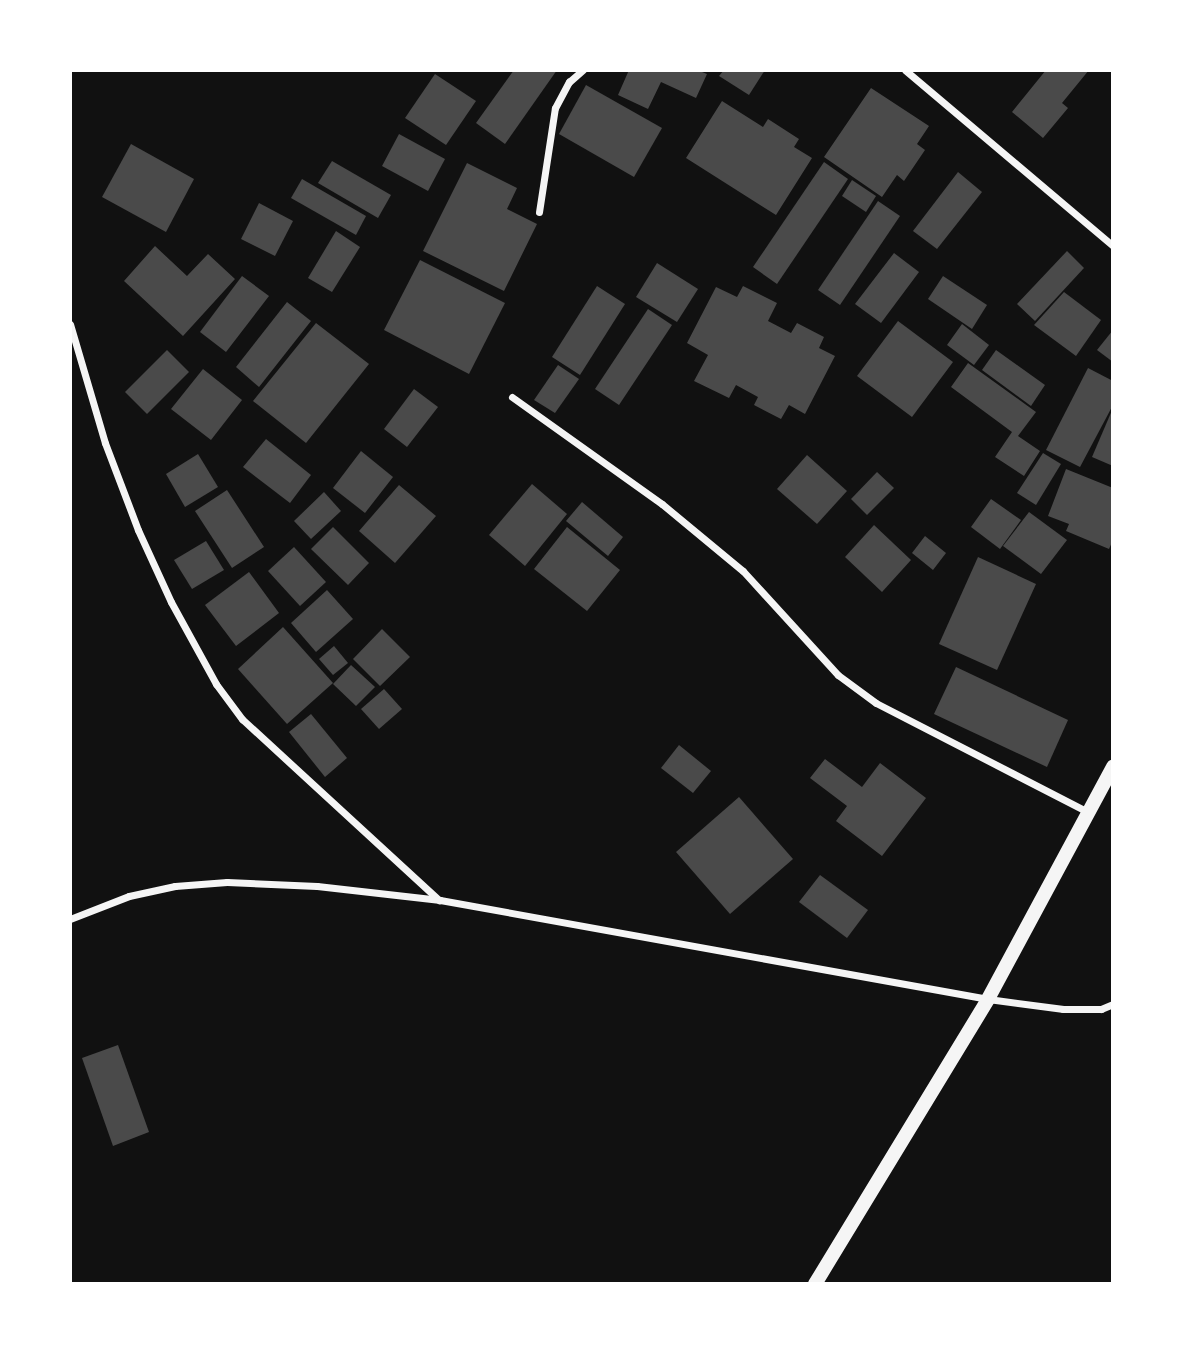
<!DOCTYPE html>
<html>
<head>
<meta charset="utf-8">
<style>
  body { margin:0 }
  #map { position:relative; width:1183px; height:1354px; overflow:hidden; background:#111; font-family:Overpass,sans-serif }
  div>[style] { position:absolute }
  [style*='--x'] { left:calc(var(--x)*1px); top:calc(var(--y)*1px); width:calc(var(--w)*1px); rotate:calc(var(--a)*1deg) }
  .building>* { inset:0; background:#4a4a4a }
  .minor>* { height:7px; margin:-3.5px; padding:0 3.5px; transform-origin:3.5px; border-radius:3.5px; background:#f5f5f5 }
  .secondary>* { height:14px; margin:-7px; padding:0 7px; transform-origin:7px; border-radius:7px; background:#f5f5f5 }
  span { translate:-50% -50%; white-space:nowrap; text-align:center; line-height:1.15; -webkit-text-stroke:5px #fff; paint-order:stroke }
  .frame { position:absolute; inset:0; border:72px solid #fff; pointer-events:none }
</style>
</head>
<body>
<div id="map">
  <div class="building">
    <i style="clip-path:polygon(514px 70px,557px 70px,505px 144px,476px 123px)"></i>
    <i style="clip-path:polygon(629px 70px,697px 70px,707px 74px,696px 98px,661px 82px,648px 109px,618px 95px)"></i>
    <i style="clip-path:polygon(724px 70px,765px 70px,749px 95px,719px 76px)"></i>
    <i style="clip-path:polygon(1046px 70px,1089px 70px,1062px 103px,1068px 108px,1043px 138px,1012px 112px)"></i>
    <i style="clip-path:polygon(435px 74px,476px 101px,446px 145px,405px 118px)"></i>
    <i style="clip-path:polygon(586px 85px,662px 128px,634px 177px,559px 134px)"></i>
    <i style="clip-path:polygon(871px 88px,929px 126px,917px 144px,925px 150px,904px 181px,897px 175px,882px 197px,824px 157px)"></i>
    <i style="clip-path:polygon(722px 101px,763px 127px,768px 119px,799px 139px,794px 147px,812px 158px,776px 215px,686px 158px)"></i>
    <i style="clip-path:polygon(399px 134px,445px 159px,428px 191px,382px 166px)"></i>
    <i style="clip-path:polygon(131px 144px,194px 179px,166px 232px,102px 197px)"></i>
    <i style="clip-path:polygon(332px 161px,391px 195px,378px 218px,318px 183px)"></i>
    <i style="clip-path:polygon(824px 162px,848px 179px,777px 284px,753px 267px)"></i>
    <i style="clip-path:polygon(467px 163px,517px 188px,507px 209px,537px 224px,504px 291px,423px 251px)"></i>
    <i style="clip-path:polygon(958px 172px,982px 192px,937px 249px,913px 231px)"></i>
    <i style="clip-path:polygon(302px 179px,366px 216px,356px 235px,291px 198px)"></i>
    <i style="clip-path:polygon(852px 180px,876px 196px,866px 212px,842px 196px)"></i>
    <i style="clip-path:polygon(878px 201px,900px 216px,840px 305px,818px 290px)"></i>
    <i style="clip-path:polygon(259px 203px,293px 221px,275px 256px,241px 239px)"></i>
    <i style="clip-path:polygon(336px 231px,360px 247px,332px 292px,308px 278px)"></i>
    <i style="clip-path:polygon(155px 246px,187px 276px,208px 254px,235px 279px,183px 336px,124px 281px)"></i>
    <i style="clip-path:polygon(1067px 251px,1084px 268px,1035px 321px,1017px 304px)"></i>
    <i style="clip-path:polygon(894px 253px,919px 272px,881px 323px,855px 304px)"></i>
    <i style="clip-path:polygon(420px 260px,505px 303px,469px 374px,384px 330px)"></i>
    <i style="clip-path:polygon(657px 263px,698px 289px,677px 322px,636px 297px)"></i>
    <i style="clip-path:polygon(242px 276px,269px 296px,226px 352px,200px 332px)"></i>
    <i style="clip-path:polygon(943px 276px,987px 305px,972px 329px,928px 299px)"></i>
    <i style="clip-path:polygon(597px 286px,625px 304px,580px 375px,552px 357px)"></i>
    <i style="clip-path:polygon(743px 286px,777px 303px,768px 321px,791px 333px,797px 323px,824px 337px,819px 348px,835px 356px,805px 414px,789px 405px,781px 419px,754px 405px,758px 397px,736px 385px,729px 398px,694px 381px,708px 355px,687px 343px,716px 287px,737px 297px)"></i>
    <i style="clip-path:polygon(1064px 292px,1101px 320px,1076px 356px,1034px 325px)"></i>
    <i style="clip-path:polygon(287px 302px,311px 321px,259px 387px,236px 367px)"></i>
    <i style="clip-path:polygon(648px 309px,672px 325px,619px 405px,595px 389px)"></i>
    <i style="clip-path:polygon(898px 321px,953px 362px,912px 417px,857px 376px)"></i>
    <i style="clip-path:polygon(316px 323px,369px 364px,306px 443px,253px 401px)"></i>
    <i style="clip-path:polygon(962px 324px,989px 345px,974px 365px,947px 345px)"></i>
    <i style="clip-path:polygon(1113px 330px,1113px 362px,1097px 350px)"></i>
    <i style="clip-path:polygon(167px 350px,189px 372px,147px 414px,125px 392px)"></i>
    <i style="clip-path:polygon(996px 350px,1045px 385px,1031px 406px,982px 370px)"></i>
    <i style="clip-path:polygon(968px 363px,1036px 412px,1018px 436px,1040px 451px,1024px 476px,995px 457px,1012px 432px,951px 387px)"></i>
    <i style="clip-path:polygon(558px 365px,579px 379px,555px 413px,534px 400px)"></i>
    <i style="clip-path:polygon(1088px 368px,1113px 381px,1113px 405px,1080px 467px,1046px 450px)"></i>
    <i style="clip-path:polygon(203px 369px,242px 400px,211px 440px,171px 409px)"></i>
    <i style="clip-path:polygon(414px 389px,438px 407px,407px 447px,384px 429px)"></i>
    <i style="clip-path:polygon(1113px 408px,1113px 466px,1092px 457px)"></i>
    <i style="clip-path:polygon(266px 439px,311px 475px,290px 503px,243px 467px)"></i>
    <i style="clip-path:polygon(361px 451px,393px 477px,365px 513px,333px 488px)"></i>
    <i style="clip-path:polygon(1043px 453px,1061px 464px,1036px 505px,1017px 493px)"></i>
    <i style="clip-path:polygon(198px 454px,218px 487px,185px 507px,166px 474px)"></i>
    <i style="clip-path:polygon(807px 455px,847px 491px,817px 524px,777px 489px)"></i>
    <i style="clip-path:polygon(1066px 469px,1113px 488px,1113px 540px,1109px 549px,1066px 531px,1069px 524px,1048px 516px)"></i>
    <i style="clip-path:polygon(877px 472px,894px 488px,867px 515px,851px 499px)"></i>
    <i style="clip-path:polygon(532px 484px,567px 514px,525px 566px,489px 535px)"></i>
    <i style="clip-path:polygon(399px 485px,436px 516px,395px 563px,359px 531px)"></i>
    <i style="clip-path:polygon(227px 490px,264px 547px,232px 568px,195px 511px)"></i>
    <i style="clip-path:polygon(324px 492px,341px 511px,311px 539px,294px 521px)"></i>
    <i style="clip-path:polygon(991px 499px,1021px 520px,1000px 549px,971px 527px)"></i>
    <i style="clip-path:polygon(582px 502px,623px 537px,608px 556px,566px 521px)"></i>
    <i style="clip-path:polygon(1029px 512px,1067px 540px,1041px 574px,1003px 546px)"></i>
    <i style="clip-path:polygon(874px 525px,911px 560px,882px 592px,845px 557px)"></i>
    <i style="clip-path:polygon(333px 527px,369px 563px,348px 585px,311px 549px)"></i>
    <i style="clip-path:polygon(567px 527px,620px 570px,587px 611px,534px 569px)"></i>
    <i style="clip-path:polygon(925px 536px,946px 553px,933px 570px,912px 553px)"></i>
    <i style="clip-path:polygon(206px 541px,224px 570px,192px 589px,174px 560px)"></i>
    <i style="clip-path:polygon(294px 547px,326px 582px,300px 606px,268px 571px)"></i>
    <i style="clip-path:polygon(978px 557px,1036px 584px,997px 670px,939px 644px)"></i>
    <i style="clip-path:polygon(249px 572px,279px 613px,236px 646px,205px 605px)"></i>
    <i style="clip-path:polygon(327px 590px,353px 619px,316px 652px,291px 623px)"></i>
    <i style="clip-path:polygon(283px 627px,333px 683px,287px 724px,238px 669px)"></i>
    <i style="clip-path:polygon(382px 629px,410px 657px,380px 686px,353px 659px)"></i>
    <i style="clip-path:polygon(334px 646px,348px 663px,333px 675px,319px 659px)"></i>
    <i style="clip-path:polygon(351px 665px,375px 687px,356px 706px,333px 684px)"></i>
    <i style="clip-path:polygon(956px 667px,1068px 720px,1047px 767px,934px 714px)"></i>
    <i style="clip-path:polygon(384px 689px,402px 709px,379px 729px,361px 709px)"></i>
    <i style="clip-path:polygon(311px 714px,347px 758px,325px 777px,289px 732px)"></i>
    <i style="clip-path:polygon(679px 745px,711px 771px,693px 793px,661px 768px)"></i>
    <i style="clip-path:polygon(825px 759px,862px 787px,880px 763px,926px 798px,882px 856px,836px 821px,847px 806px,810px 778px)"></i>
    <i style="clip-path:polygon(739px 797px,793px 859px,730px 914px,676px 852px)"></i>
    <i style="clip-path:polygon(820px 875px,868px 910px,847px 938px,799px 902px)"></i>
    <i style="clip-path:polygon(118px 1045px,149px 1132px,113px 1146px,82px 1058px)"></i>
  </div>
  <div class="minor">
    <i style="--x:905;--y:70;--w:272;--a:40.2"></i>
    <i style="--x:539;--y:212;--w:105;--a:-81.3"></i>
    <i style="--x:555;--y:108;--w:30;--a:-62"></i>
    <i style="--x:569;--y:82;--w:18;--a:-41"></i>
    <i style="--x:70;--y:324;--w:124;--a:73.6"></i>
    <i style="--x:105;--y:443;--w:93;--a:69.2"></i>
    <i style="--x:138;--y:530;--w:79;--a:65.4"></i>
    <i style="--x:171;--y:602;--w:94;--a:61.2"></i>
    <i style="--x:216;--y:684;--w:44;--a:53.4"></i>
    <i style="--x:242;--y:719;--w:268;--a:42.6"></i>
    <i style="--x:512;--y:397;--w:184;--a:35.5"></i>
    <i style="--x:662;--y:504;--w:105;--a:39.6"></i>
    <i style="--x:743;--y:571;--w:141;--a:47.6"></i>
    <i style="--x:838;--y:675;--w:47;--a:36.4"></i>
    <i style="--x:876;--y:703;--w:238;--a:27.2"></i>
    <i style="--x:70;--y:919;--w:63;--a:-21.3"></i>
    <i style="--x:129;--y:896;--w:47;--a:-12.3"></i>
    <i style="--x:175;--y:886;--w:52;--a:-4.4"></i>
    <i style="--x:227;--y:882;--w:90;--a:2.5"></i>
    <i style="--x:317;--y:886;--w:124;--a:6.5"></i>
    <i style="--x:440;--y:900;--w:557;--a:10.24"></i>
    <i style="--x:988;--y:999;--w:76;--a:7.6"></i>
    <i style="--x:1063;--y:1009;--w:38;--a:0"></i>
    <i style="--x:1101;--y:1009;--w:13;--a:-23"></i>
  </div>
  <div class="secondary">
    <i style="--x:815;--y:1284;--w:333;--a:-58.7"></i>
    <i style="--x:988;--y:999;--w:264;--a:-61.7"></i>
  </div>
  <div class="frame"></div>
</div>
</body>
</html>
